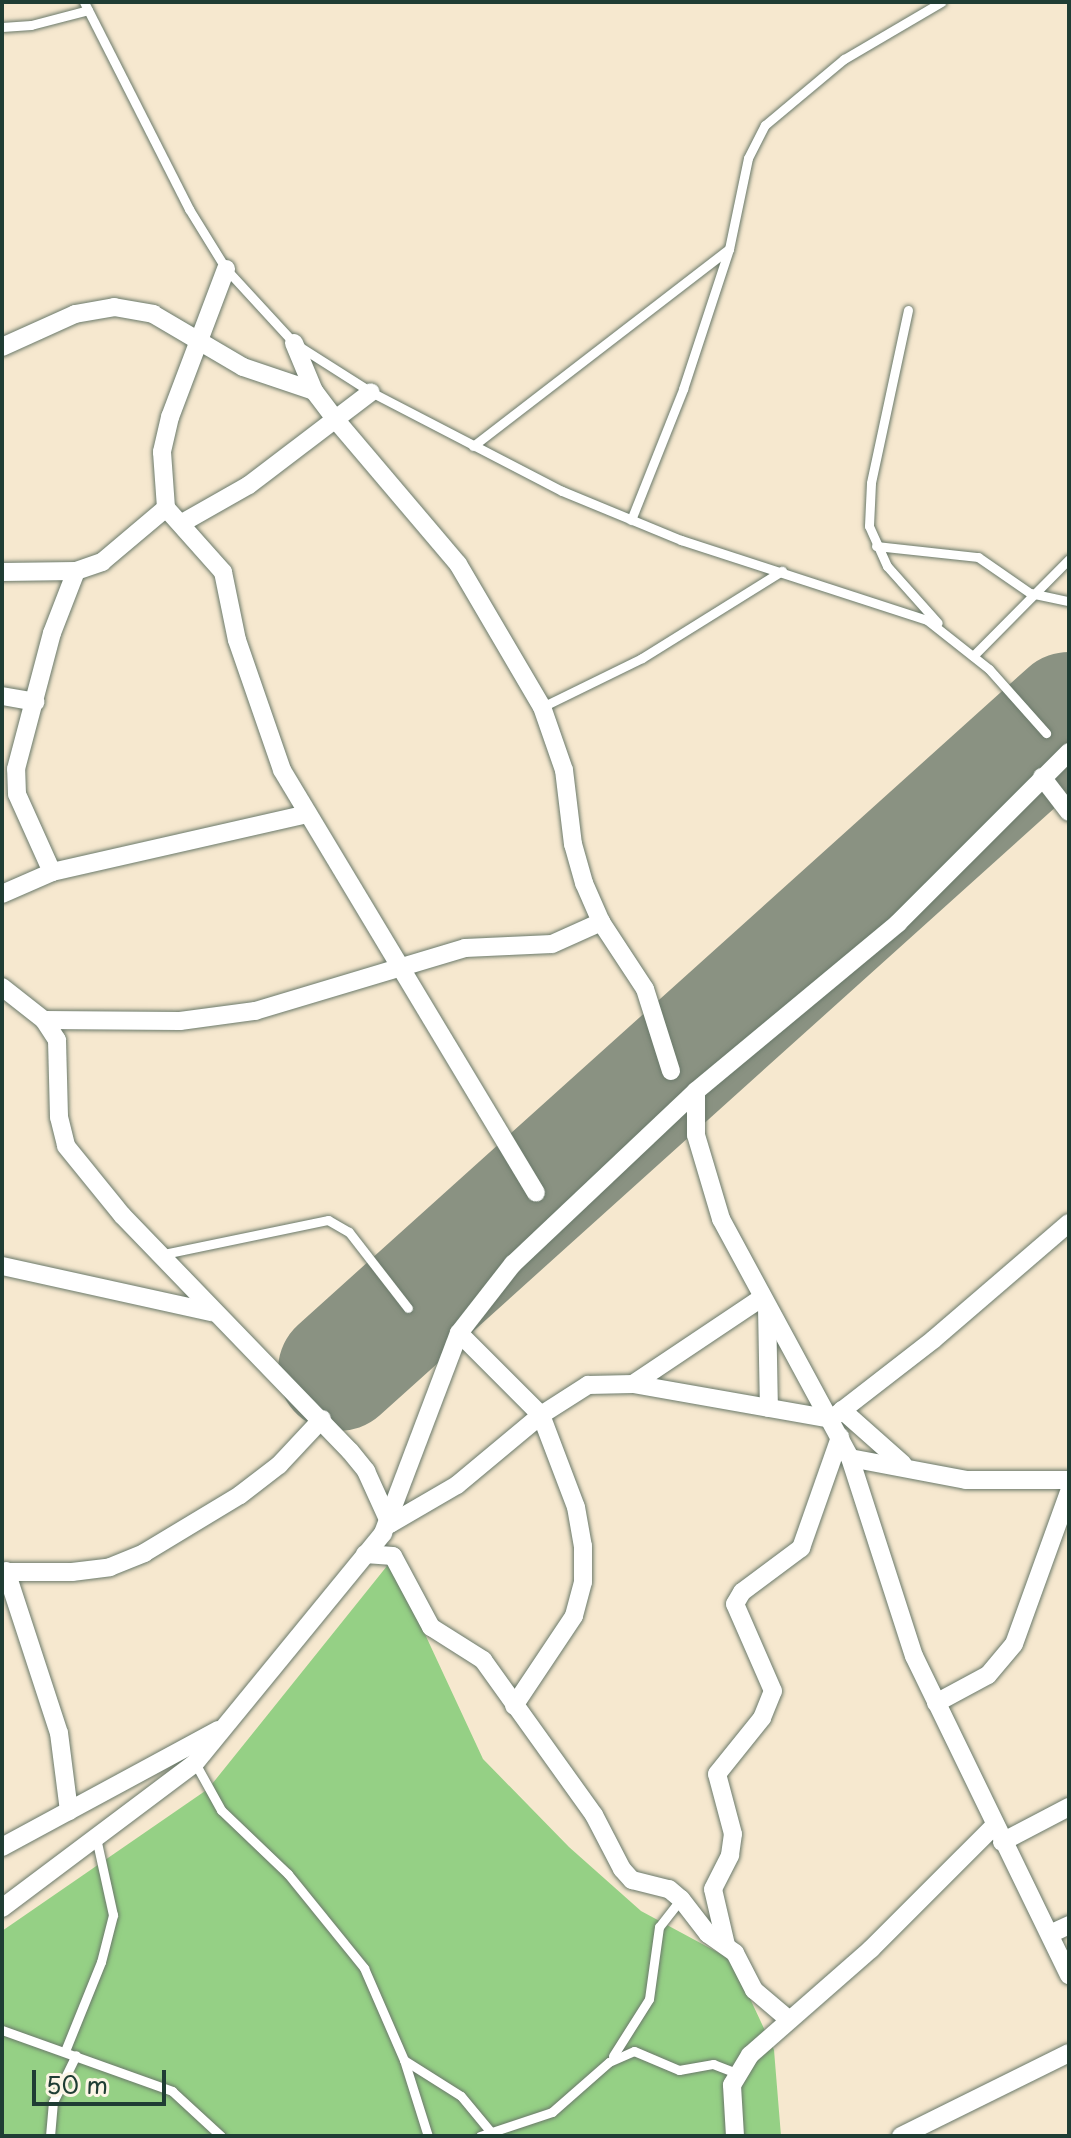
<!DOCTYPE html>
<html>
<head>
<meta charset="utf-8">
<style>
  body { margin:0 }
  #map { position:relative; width:1071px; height:2138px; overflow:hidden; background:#f6e8cf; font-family:"Playpen Sans",sans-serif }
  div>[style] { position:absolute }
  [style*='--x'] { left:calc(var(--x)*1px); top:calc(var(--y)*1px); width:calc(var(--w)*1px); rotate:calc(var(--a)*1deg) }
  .green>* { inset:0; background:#95d085 }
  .runway>* { height:122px; margin:-61px; padding:0 61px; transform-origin:61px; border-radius:61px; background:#8a9282 }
  .roads { filter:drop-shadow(0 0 2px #6a796a) drop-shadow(0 0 2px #6a796a) }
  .service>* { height:9px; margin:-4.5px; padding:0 4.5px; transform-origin:4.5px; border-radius:4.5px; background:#fff }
  .minor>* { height:18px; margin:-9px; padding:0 9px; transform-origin:9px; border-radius:9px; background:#fff }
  span { translate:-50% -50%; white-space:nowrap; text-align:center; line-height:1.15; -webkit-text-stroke:7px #fcf5e5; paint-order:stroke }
  .frame { position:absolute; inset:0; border:4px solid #1f3d34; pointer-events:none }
  .scale { position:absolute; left:32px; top:2070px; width:134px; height:36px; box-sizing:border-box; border:4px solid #1f3d34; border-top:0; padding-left:10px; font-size:24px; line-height:28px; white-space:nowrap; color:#1f3d34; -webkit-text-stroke:6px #fcf5e5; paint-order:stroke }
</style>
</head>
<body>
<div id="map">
  <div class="green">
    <i style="clip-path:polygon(391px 1561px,483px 1759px,569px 1847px,641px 1911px,732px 1960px,774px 2050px,781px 2136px,2px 2136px,2px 1931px,208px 1789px)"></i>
  </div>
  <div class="runway">
    <i style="--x:339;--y:1370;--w:982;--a:-41.99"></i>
  </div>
  <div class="roads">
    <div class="service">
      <i style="--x:84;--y:2;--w:232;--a:63.1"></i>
      <i style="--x:189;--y:209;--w:70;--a:58.3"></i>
      <i style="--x:226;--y:269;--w:100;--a:47.4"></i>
      <i style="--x:294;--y:343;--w:91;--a:32.5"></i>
      <i style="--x:371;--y:392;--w:215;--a:27.4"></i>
      <i style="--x:562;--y:491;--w:129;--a:22.4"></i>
      <i style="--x:681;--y:540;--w:259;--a:18"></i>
      <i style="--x:927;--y:620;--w:79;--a:38.3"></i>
      <i style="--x:989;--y:669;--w:86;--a:48.3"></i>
      <i style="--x:2;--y:27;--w:29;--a:-4"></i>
      <i style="--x:31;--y:25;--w:59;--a:-14.7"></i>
      <i style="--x:908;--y:310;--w:177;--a:102.1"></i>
      <i style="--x:871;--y:483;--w:43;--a:92.7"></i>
      <i style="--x:869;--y:526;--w:44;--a:65.8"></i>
      <i style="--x:887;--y:566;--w:76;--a:48.2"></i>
      <i style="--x:473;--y:446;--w:323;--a:-37.6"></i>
      <i style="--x:631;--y:520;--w:141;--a:-68.3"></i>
      <i style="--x:683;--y:389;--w:147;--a:-71.8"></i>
      <i style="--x:729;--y:249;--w:93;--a:-78.2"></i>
      <i style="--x:748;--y:158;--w:37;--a:-63"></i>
      <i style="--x:765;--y:125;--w:103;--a:-39.9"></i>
      <i style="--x:844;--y:59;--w:113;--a:-30.4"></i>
      <i style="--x:876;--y:546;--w:103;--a:6.2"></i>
      <i style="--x:978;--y:557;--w:63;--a:34.7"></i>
      <i style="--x:1030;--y:593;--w:40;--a:12"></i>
      <i style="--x:973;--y:656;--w:136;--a:-45.3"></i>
      <i style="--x:542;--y:707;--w:111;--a:-26.1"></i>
      <i style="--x:642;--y:658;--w:165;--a:-31.9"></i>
      <i style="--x:159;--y:1255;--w:173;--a:-11.7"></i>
      <i style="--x:328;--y:1220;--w:24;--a:30"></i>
      <i style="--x:349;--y:1232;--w:96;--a:52.2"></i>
      <i style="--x:195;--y:1763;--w:54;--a:61"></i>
      <i style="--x:221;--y:1810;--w:93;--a:43.7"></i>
      <i style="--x:288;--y:1874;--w:121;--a:51"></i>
      <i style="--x:364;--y:1968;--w:100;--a:66.5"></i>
      <i style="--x:404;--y:2060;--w:67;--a:32.3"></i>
      <i style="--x:461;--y:2096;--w:45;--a:50.4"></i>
      <i style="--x:2;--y:2030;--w:181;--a:19.7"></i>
      <i style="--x:172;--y:2091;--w:67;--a:42.6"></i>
      <i style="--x:65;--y:2051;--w:96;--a:-68"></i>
      <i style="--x:101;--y:1962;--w:49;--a:-75.7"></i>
      <i style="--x:113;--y:1915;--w:75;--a:-102.4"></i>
      <i style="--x:613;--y:2056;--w:67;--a:-57.7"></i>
      <i style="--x:649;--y:1999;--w:73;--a:-82.1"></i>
      <i style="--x:659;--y:1927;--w:36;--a:-52"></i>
      <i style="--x:404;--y:2060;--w:80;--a:72.5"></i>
      <i style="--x:50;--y:2136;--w:34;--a:-85"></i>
      <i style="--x:53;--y:2102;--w:52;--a:-63.9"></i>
      <i style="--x:480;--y:2136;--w:76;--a:-18.4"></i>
      <i style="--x:552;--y:2112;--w:76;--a:-41.3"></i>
      <i style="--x:609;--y:2062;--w:27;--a:-24"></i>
      <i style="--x:634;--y:2051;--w:49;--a:22.9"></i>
      <i style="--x:679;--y:2070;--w:35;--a:-10"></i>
      <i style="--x:713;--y:2064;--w:25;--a:21"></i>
    </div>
    <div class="minor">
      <i style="--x:226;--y:269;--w:158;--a:110.7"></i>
      <i style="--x:170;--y:417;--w:36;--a:103"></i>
      <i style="--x:162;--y:452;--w:56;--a:85.9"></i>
      <i style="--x:166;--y:508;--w:86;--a:48.3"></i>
      <i style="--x:223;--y:572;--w:69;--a:78.4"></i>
      <i style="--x:237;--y:640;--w:138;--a:70.9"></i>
      <i style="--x:282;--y:770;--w:493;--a:59"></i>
      <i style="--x:294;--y:343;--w:52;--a:67.4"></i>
      <i style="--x:314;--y:391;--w:35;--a:53"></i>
      <i style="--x:335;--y:419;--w:190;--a:49.7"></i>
      <i style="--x:458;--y:564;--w:166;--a:59.6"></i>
      <i style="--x:542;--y:707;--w:67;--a:70.8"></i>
      <i style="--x:564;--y:770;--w:75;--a:83.1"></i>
      <i style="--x:573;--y:844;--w:41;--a:74.2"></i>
      <i style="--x:584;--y:883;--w:43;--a:66.4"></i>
      <i style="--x:601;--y:922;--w:80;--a:56.7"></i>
      <i style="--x:645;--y:989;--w:86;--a:72.4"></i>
      <i style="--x:2;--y:347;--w:80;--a:-24.3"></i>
      <i style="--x:75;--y:314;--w:40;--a:-10"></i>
      <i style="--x:114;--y:307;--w:40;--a:10"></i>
      <i style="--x:153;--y:314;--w:104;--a:30.5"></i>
      <i style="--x:243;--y:367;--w:75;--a:18.7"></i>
      <i style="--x:182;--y:523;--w:77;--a:-29.6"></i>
      <i style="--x:249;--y:485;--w:153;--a:-37.3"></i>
      <i style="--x:2;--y:572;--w:74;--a:-0.8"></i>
      <i style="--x:76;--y:571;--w:28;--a:-19"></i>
      <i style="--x:102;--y:562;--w:84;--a:-40.2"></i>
      <i style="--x:2;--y:696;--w:34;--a:10"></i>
      <i style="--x:1042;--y:777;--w:44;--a:52.4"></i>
      <i style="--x:52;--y:872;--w:85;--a:-114.2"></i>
      <i style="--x:17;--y:794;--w:25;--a:-92"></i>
      <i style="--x:16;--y:769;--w:141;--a:-75.2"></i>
      <i style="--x:52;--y:633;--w:66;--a:-68.8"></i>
      <i style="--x:2;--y:894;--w:55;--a:-23.7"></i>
      <i style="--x:52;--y:872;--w:262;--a:-12.8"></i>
      <i style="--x:2;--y:987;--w:53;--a:38.2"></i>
      <i style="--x:44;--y:1020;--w:24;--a:57"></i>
      <i style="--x:57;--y:1040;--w:77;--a:88.5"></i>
      <i style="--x:59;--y:1117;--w:30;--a:76"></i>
      <i style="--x:66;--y:1146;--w:89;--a:50.9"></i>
      <i style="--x:122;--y:1215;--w:328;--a:46"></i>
      <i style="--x:350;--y:1451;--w:26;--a:51"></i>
      <i style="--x:366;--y:1471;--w:58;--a:65.6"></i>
      <i style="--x:390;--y:1524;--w:78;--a:-30.2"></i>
      <i style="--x:457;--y:1485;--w:109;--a:-39.8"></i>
      <i style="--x:541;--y:1415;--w:56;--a:-32.6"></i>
      <i style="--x:588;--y:1385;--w:45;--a:-1.3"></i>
      <i style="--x:633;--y:1384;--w:201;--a:10"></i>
      <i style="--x:831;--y:1419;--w:130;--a:-37.8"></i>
      <i style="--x:934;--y:1339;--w:178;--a:-40.7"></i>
      <i style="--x:44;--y:1020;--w:136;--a:0.4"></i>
      <i style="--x:180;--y:1021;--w:76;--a:-7.6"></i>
      <i style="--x:255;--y:1011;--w:219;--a:-16.7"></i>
      <i style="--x:465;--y:948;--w:87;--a:-2.6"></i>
      <i style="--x:552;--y:944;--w:54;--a:-24.2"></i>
      <i style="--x:696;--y:1091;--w:44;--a:90"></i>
      <i style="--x:696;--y:1135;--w:88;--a:73.4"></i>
      <i style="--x:721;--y:1219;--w:272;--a:61.6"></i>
      <i style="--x:850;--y:1458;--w:208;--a:72.1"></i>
      <i style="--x:914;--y:1656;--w:355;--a:64.1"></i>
      <i style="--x:2;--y:1266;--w:215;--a:12.4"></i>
      <i style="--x:767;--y:1307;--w:101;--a:88.9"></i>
      <i style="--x:459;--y:1333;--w:116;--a:45"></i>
      <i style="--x:541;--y:1415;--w:98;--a:69.2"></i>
      <i style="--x:576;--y:1507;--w:40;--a:80"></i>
      <i style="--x:583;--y:1546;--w:36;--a:90"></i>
      <i style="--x:583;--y:1582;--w:35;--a:105"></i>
      <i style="--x:574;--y:1616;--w:108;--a:123.7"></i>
      <i style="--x:633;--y:1384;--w:156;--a:-33.8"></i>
      <i style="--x:842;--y:1410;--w:81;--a:41.5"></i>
      <i style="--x:850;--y:1458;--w:118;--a:10.7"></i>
      <i style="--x:966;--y:1480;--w:103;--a:0"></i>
      <i style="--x:365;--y:1554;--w:28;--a:4"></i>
      <i style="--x:393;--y:1556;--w:81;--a:61.8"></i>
      <i style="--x:431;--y:1627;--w:62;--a:32.4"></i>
      <i style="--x:483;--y:1660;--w:191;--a:54.4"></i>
      <i style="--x:594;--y:1815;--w:61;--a:62.6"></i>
      <i style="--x:622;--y:1869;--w:15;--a:48"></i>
      <i style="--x:632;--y:1880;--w:38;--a:14"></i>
      <i style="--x:669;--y:1889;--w:16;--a:40"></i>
      <i style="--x:681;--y:1899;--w:44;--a:52.4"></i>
      <i style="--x:708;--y:1934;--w:33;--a:35"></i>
      <i style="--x:735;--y:1953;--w:42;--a:62.8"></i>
      <i style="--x:754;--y:1990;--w:43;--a:40.3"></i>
      <i style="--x:6;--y:1571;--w:170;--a:71.9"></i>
      <i style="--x:59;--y:1733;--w:79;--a:82.7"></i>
      <i style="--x:2;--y:1572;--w:70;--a:0"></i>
      <i style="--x:72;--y:1572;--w:38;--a:-7"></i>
      <i style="--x:110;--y:1567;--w:37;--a:-22"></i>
      <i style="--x:144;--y:1553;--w:112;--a:-31.1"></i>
      <i style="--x:240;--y:1495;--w:49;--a:-37.6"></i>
      <i style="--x:279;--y:1465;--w:63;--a:-46.9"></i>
      <i style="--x:936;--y:1703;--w:59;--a:-28.3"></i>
      <i style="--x:988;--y:1675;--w:40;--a:-50"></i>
      <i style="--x:1014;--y:1644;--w:162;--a:-70.1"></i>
      <i style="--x:1002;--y:1842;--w:76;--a:-27.6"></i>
      <i style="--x:2;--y:1847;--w:246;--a:-28.4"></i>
      <i style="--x:2;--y:1908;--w:241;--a:-36.9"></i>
      <i style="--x:195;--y:1763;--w:297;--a:-50.7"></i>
      <i style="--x:383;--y:1533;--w:214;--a:-69.2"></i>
      <i style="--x:459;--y:1333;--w:88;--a:-52"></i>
      <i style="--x:513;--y:1264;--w:252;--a:-43.4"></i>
      <i style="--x:696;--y:1091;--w:263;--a:-39.7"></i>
      <i style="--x:898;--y:923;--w:242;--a:-45"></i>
      <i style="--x:1050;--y:1934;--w:21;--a:-25"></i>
      <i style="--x:726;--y:1945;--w:57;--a:-103.1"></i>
      <i style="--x:713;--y:1889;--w:38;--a:-63"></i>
      <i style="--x:730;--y:1855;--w:21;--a:-82"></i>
      <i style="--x:733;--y:1834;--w:62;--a:-104.9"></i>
      <i style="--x:717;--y:1774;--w:72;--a:-51.2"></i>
      <i style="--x:762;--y:1718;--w:29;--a:-68"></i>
      <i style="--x:773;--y:1691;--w:95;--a:-113.6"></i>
      <i style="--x:735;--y:1604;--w:14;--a:-60"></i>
      <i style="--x:742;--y:1592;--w:74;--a:-36.7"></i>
      <i style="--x:801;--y:1548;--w:118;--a:-70.6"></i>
      <i style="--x:735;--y:2136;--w:51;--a:-93.4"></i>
      <i style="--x:732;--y:2085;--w:35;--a:-59"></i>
      <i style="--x:750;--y:2055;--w:161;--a:-41.2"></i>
      <i style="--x:871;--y:1949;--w:174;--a:-45"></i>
      <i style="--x:901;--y:2136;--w:187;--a:-26.3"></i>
    </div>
  </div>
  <div class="frame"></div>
  <div class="scale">50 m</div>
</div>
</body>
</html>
